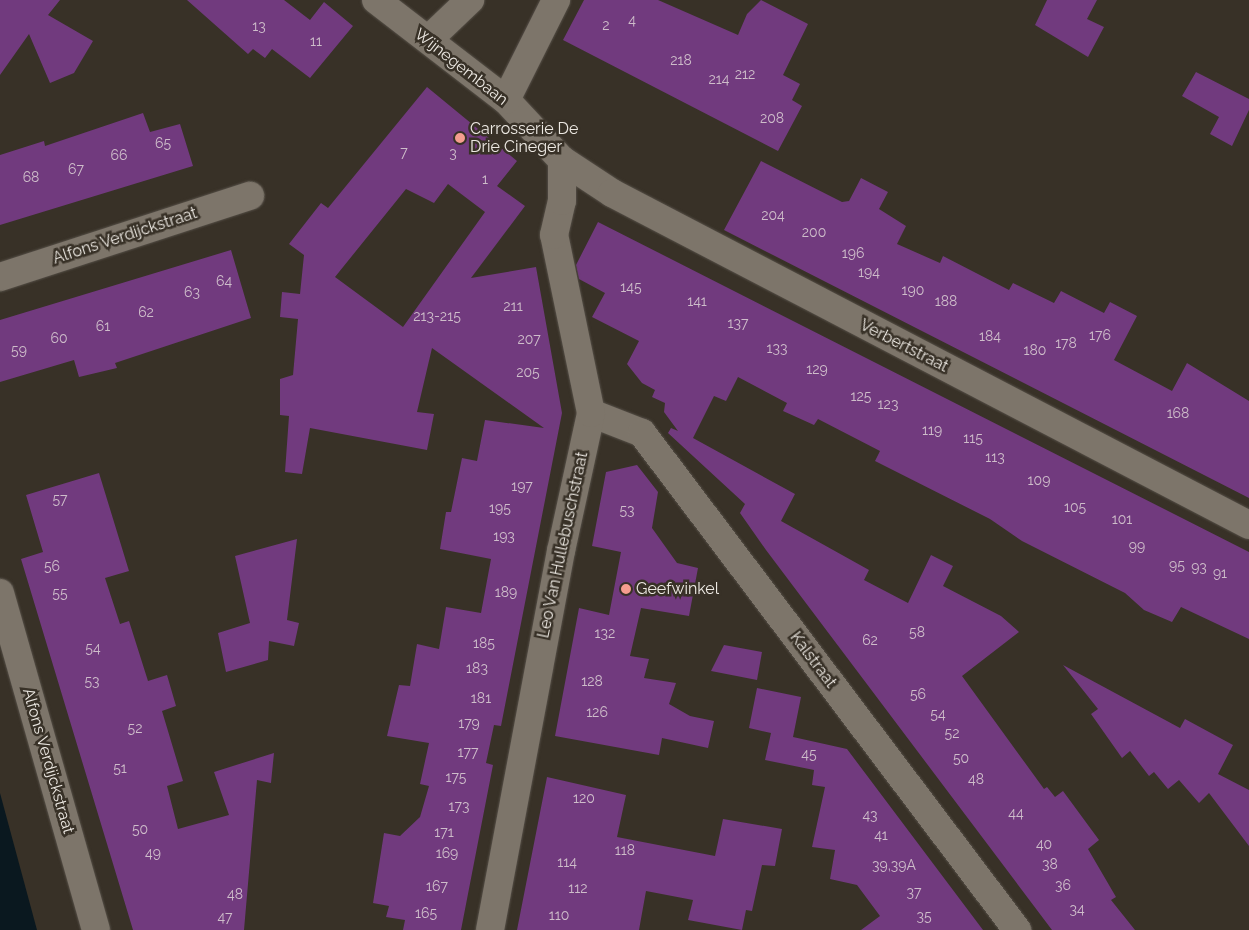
<!DOCTYPE html>
<html>
<head>
<meta charset="utf-8">
<style>
  body { margin:0 }
  #map { position:relative; width:1249px; height:930px; overflow:hidden; background:#383127; font-family:Raleway,sans-serif }
  div>[style] { position:absolute }
  [style*='--x'] { left:calc(var(--x)*1px); top:calc(var(--y)*1px); width:calc(var(--w)*1px); rotate:calc(var(--a)*1deg) }
  .water>* { inset:0; background:#0a181f }
  .building>* { inset:0; background:#713a7e }
  .roads { filter:drop-shadow(0 0 1px #554f47) drop-shadow(0 0 1px #554f47) }
  .minor>* { height:28px; margin:-14px; padding:0 14px; transform-origin:14px; border-radius:14px; background:#7d756a }
  .dots>* { width:14px; height:14px; translate:-50% -50%; box-sizing:border-box; border:2px solid #383127; border-radius:50% }
  span { translate:-50% -50%; white-space:nowrap; text-align:center; line-height:1.15; -webkit-text-stroke:5px #383127; paint-order:stroke }
  .number-label { font-size:14px; color:#cebdca }
  .number-label span { -webkit-text-stroke-width:0 }
  .street-label { font-size:16px; color:#ede9e3 }
  .poi-label { font-size:16px; color:#ede9e3 }
  .left { translate:0 -50%; text-align:left }
</style>
</head>
<body>
<div id="map">
  <div class="water">
    <i style="clip-path:polygon(0 793px,37px 930px,0 930px)"></i>
  </div>
  <div class="building">
    <i style="clip-path:polygon(0 0,60px 0,48px 15px,93px 41px,74px 73px,50px 83px,29px 34px,0 75px)"></i>
    <i style="clip-path:polygon(187px 0,284px 0,310px 20px,324px 2px,353px 26px,310px 78px,272px 49px,265px 58px,253px 49px,248px 54px)"></i>
    <i style="clip-path:polygon(584px 0,658px 0,738px 35px,747px 14px,761px 0,808px 24px,783px 75px,800px 84px,792px 100px,802px 106px,778px 151px,563px 40px)"></i>
    <i style="clip-path:polygon(1047px 0,1097px 0,1087px 19px,1104px 27px,1088px 57px,1035px 25px)"></i>
    <i style="clip-path:polygon(1196px 72px,1249px 99px,1249px 110px,1232px 146px,1210px 134px,1219px 117px,1182px 96px)"></i>
    <i style="clip-path:polygon(evenodd,427px 87px,517px 161px,497px 186px,525px 206px,471px 278px,536px 267px,562px 413px,501px 726px,494px 725px,486px 763px,493px 765px,461px 930px,403px 930px,405px 920px,386px 917px,389px 906px,373px 903px,384px 833px,400px 836px,420px 817px,429px 786px,420px 784px,429px 743px,387px 736px,399px 685px,410px 686px,417px 644px,439px 649px,446px 607px,481px 613px,491px 559px,440px 549px,446px 512px,451px 512px,462px 458px,477px 461px,485px 420px,544px 428px,432px 348px,417px 412px,434px 414px,427px 450px,310px 428px,302px 474px,285px 472px,289px 416px,280px 415px,280px 379px,293px 375px,298px 319px,280px 317px,282px 292px,300px 294px,304px 255px,289px 244px,321px 203px,328px 208px,427px 87px,448px 184px,485px 212px,403px 327px,335px 277px,406px 189px,434px 203px,448px 184px)"></i>
    <i style="clip-path:polygon(143px 113px,150px 132px,180px 124px,193px 166px,0 225px,0 155px,44px 141px,45px 146px)"></i>
    <i style="clip-path:polygon(761px 161px,842px 202px,849px 201px,861px 178px,888px 192px,879px 209px,906px 226px,897px 244px,940px 263px,943px 256px,1009px 290px,1013px 283px,1054px 303px,1061px 291px,1104px 313px,1110px 302px,1137px 316px,1114px 360px,1172px 391px,1187px 363px,1249px 401px,1249px 498px,724px 230px)"></i>
    <i style="clip-path:polygon(598px 222px,1249px 552px,1249px 639px,1181px 607px,1172px 622px,1144px 610px,1125px 593px,1022px 541px,990px 519px,875px 461px,880px 451px,818px 419px,814px 425px,783px 411px,787px 403px,738px 377px,726px 401px,714px 396px,693px 438px,795px 494px,781px 521px,869px 570px,864px 580px,908px 603px,931px 555px,953px 566px,943px 586px,1001px 616px,1019px 632px,962px 676px,1044px 789px,1047px 787px,1055px 797px,1063px 791px,1099px 840px,1088px 849px,1116px 897px,1111px 900px,1135px 930px,1052px 930px,766px 550px,740px 513px,745px 504px,668px 433px,671px 428px,678px 431px,664px 412px,665px 403px,652px 397px,655px 390px,642px 383px,627px 364px,639px 341px,592px 317px,605px 293px,579px 279px,576px 265px)"></i>
    <i style="clip-path:polygon(231px 250px,251px 318px,115px 363px,117px 368px,79px 377px,74px 360px,0 382px,0 320px)"></i>
    <i style="clip-path:polygon(637px 465px,658px 492px,652px 528px,677px 563px,698px 568px,689px 616px,641px 608px,630px 656px,649px 659px,644px 678px,676px 683px,669px 704px,690px 716px,714px 721px,708px 748px,662px 738px,659px 755px,555px 736px,579px 608px,609px 615px,621px 552px,592px 546px,606px 472px)"></i>
    <i style="clip-path:polygon(99px 473px,129px 571px,105px 578px,120px 624px,129px 621px,148px 681px,167px 675px,176px 706px,162px 711px,183px 781px,167px 786px,178px 829px,229px 815px,214px 772px,274px 753px,271px 783px,257px 780px,244px 930px,133px 930px,21px 559px,43px 552px,26px 495px)"></i>
    <i style="clip-path:polygon(297px 539px,287px 620px,299px 623px,294px 646px,269px 641px,268px 660px,226px 672px,218px 633px,250px 623px,235px 556px)"></i>
    <i style="clip-path:polygon(724px 645px,762px 652px,757px 680px,711px 671px)"></i>
    <i style="clip-path:polygon(1063px 665px,1180px 728px,1185px 719px,1233px 745px,1218px 774px,1249px 790px,1249px 846px,1209px 793px,1199px 803px,1179px 780px,1168px 789px,1154px 772px,1149px 776px,1130px 751px,1122px 758px,1091px 714px,1098px 709px)"></i>
    <i style="clip-path:polygon(757px 688px,801px 697px,793px 737px,847px 749px,983px 930px,861px 930px,880px 916px,857px 885px,830px 879px,835px 850px,812px 847px,825px 787px,812px 785px,814px 770px,765px 760px,771px 733px,749px 728px)"></i>
    <i style="clip-path:polygon(547px 777px,626px 795px,617px 837px,715px 856px,723px 819px,782px 829px,775px 866px,762px 865px,752px 911px,746px 910px,742px 930px,688px 920px,693px 900px,646px 891px,639px 930px,517px 930px)"></i>
  </div>
  <div class="roads">
    <div class="minor">
      <i style="--x:376;--y:0;--w:164;--a:37.6"></i>
      <i style="--x:506;--y:100;--w:82;--a:47"></i>
      <i style="--x:562;--y:160;--w:60;--a:33.4"></i>
      <i style="--x:612;--y:193;--w:718;--a:27.53"></i>
      <i style="--x:429;--y:39;--w:57;--a:-43.6"></i>
      <i style="--x:506;--y:100;--w:112;--a:-63.4"></i>
      <i style="--x:0;--y:277;--w:263;--a:-18"></i>
      <i style="--x:591;--y:413;--w:55;--a:21.4"></i>
      <i style="--x:642;--y:433;--w:623;--a:52.96"></i>
      <i style="--x:0;--y:593;--w:350;--a:74.1"></i>
      <i style="--x:490;--y:930;--w:386;--a:-79.4"></i>
      <i style="--x:561;--y:551;--w:141;--a:-77.7"></i>
      <i style="--x:591;--y:413;--w:182;--a:-101.7"></i>
      <i style="--x:554;--y:235;--w:35;--a:-77"></i>
      <i style="--x:562;--y:201;--w:41;--a:-90"></i>
    </div>
  </div>
  <div class="dots">
    <i style="left:460px;top:138px;background:#f59d8f"></i>
    <i style="left:626px;top:589px;background:#f59d8f"></i>
  </div>
  <div class="number-label">
    <span style="left:632px;top:20px">4</span>
    <span style="left:606px;top:25px">2</span>
    <span style="left:259px;top:26px">13</span>
    <span style="left:316px;top:41px">11</span>
    <span style="left:681px;top:60px">218</span>
    <span style="left:745px;top:74px">212</span>
    <span style="left:719px;top:79px">214</span>
    <span style="left:772px;top:118px">208</span>
    <span style="left:163px;top:143px">65</span>
    <span style="left:404px;top:152px">7</span>
    <span style="left:453px;top:153px">3</span>
    <span style="left:119px;top:155px">66</span>
    <span style="left:76px;top:169px">67</span>
    <span style="left:31px;top:177px">68</span>
    <span style="left:485px;top:179px">1</span>
    <span style="left:773px;top:215px">204</span>
    <span style="left:814px;top:232px">200</span>
    <span style="left:853px;top:253px">196</span>
    <span style="left:869px;top:272px">194</span>
    <span style="left:224px;top:281px">64</span>
    <span style="left:631px;top:287px">145</span>
    <span style="left:913px;top:290px">190</span>
    <span style="left:192px;top:292px">63</span>
    <span style="left:697px;top:301px">141</span>
    <span style="left:946px;top:301px">188</span>
    <span style="left:513px;top:306px">211</span>
    <span style="left:146px;top:312px">62</span>
    <span style="left:437px;top:316px">213-215</span>
    <span style="left:738px;top:323px">137</span>
    <span style="left:103px;top:326px">61</span>
    <span style="left:1100px;top:335px">176</span>
    <span style="left:990px;top:336px">184</span>
    <span style="left:59px;top:338px">60</span>
    <span style="left:529px;top:339px">207</span>
    <span style="left:1066px;top:343px">178</span>
    <span style="left:777px;top:348px">133</span>
    <span style="left:19px;top:350px">59</span>
    <span style="left:1035px;top:350px">180</span>
    <span style="left:817px;top:369px">129</span>
    <span style="left:528px;top:372px">205</span>
    <span style="left:861px;top:396px">125</span>
    <span style="left:888px;top:404px">123</span>
    <span style="left:1178px;top:413px">168</span>
    <span style="left:932px;top:430px">119</span>
    <span style="left:973px;top:438px">115</span>
    <span style="left:995px;top:457px">113</span>
    <span style="left:1039px;top:480px">109</span>
    <span style="left:522px;top:486px">197</span>
    <span style="left:60px;top:499px">57</span>
    <span style="left:1075px;top:507px">105</span>
    <span style="left:500px;top:508px">195</span>
    <span style="left:627px;top:510px">53</span>
    <span style="left:1122px;top:519px">101</span>
    <span style="left:504px;top:536px">193</span>
    <span style="left:1137px;top:546px">99</span>
    <span style="left:1177px;top:565px">95</span>
    <span style="left:52px;top:566px">56</span>
    <span style="left:1199px;top:567px">93</span>
    <span style="left:1220px;top:573px">91</span>
    <span style="left:506px;top:592px">189</span>
    <span style="left:60px;top:593px">55</span>
    <span style="left:917px;top:632px">58</span>
    <span style="left:605px;top:633px">132</span>
    <span style="left:870px;top:640px">62</span>
    <span style="left:484px;top:643px">185</span>
    <span style="left:93px;top:648px">54</span>
    <span style="left:477px;top:668px">183</span>
    <span style="left:92px;top:681px">53</span>
    <span style="left:592px;top:681px">128</span>
    <span style="left:918px;top:694px">56</span>
    <span style="left:481px;top:698px">181</span>
    <span style="left:597px;top:712px">126</span>
    <span style="left:938px;top:714px">54</span>
    <span style="left:469px;top:723px">179</span>
    <span style="left:135px;top:728px">52</span>
    <span style="left:952px;top:733px">52</span>
    <span style="left:468px;top:752px">177</span>
    <span style="left:809px;top:754px">45</span>
    <span style="left:961px;top:758px">50</span>
    <span style="left:120px;top:768px">51</span>
    <span style="left:456px;top:777px">175</span>
    <span style="left:976px;top:779px">48</span>
    <span style="left:584px;top:798px">120</span>
    <span style="left:459px;top:806px">173</span>
    <span style="left:1016px;top:813px">44</span>
    <span style="left:870px;top:815px">43</span>
    <span style="left:140px;top:829px">50</span>
    <span style="left:444px;top:832px">171</span>
    <span style="left:881px;top:835px">41</span>
    <span style="left:1044px;top:844px">40</span>
    <span style="left:625px;top:850px">118</span>
    <span style="left:153px;top:853px">49</span>
    <span style="left:447px;top:853px">169</span>
    <span style="left:567px;top:862px">114</span>
    <span style="left:1050px;top:864px">38</span>
    <span style="left:894px;top:865px">39,39A</span>
    <span style="left:1063px;top:885px">36</span>
    <span style="left:437px;top:886px">167</span>
    <span style="left:578px;top:888px">112</span>
    <span style="left:914px;top:892px">37</span>
    <span style="left:235px;top:894px">48</span>
    <span style="left:1077px;top:909px">34</span>
    <span style="left:426px;top:913px">165</span>
    <span style="left:559px;top:915px">110</span>
    <span style="left:924px;top:916px">35</span>
    <span style="left:225px;top:917px">47</span>
  </div>
  <div class="street-label">
    <span style="left:461px;top:67px;rotate:38deg">Wijnegembaan</span>
    <span style="left:125px;top:236px;rotate:-18deg">Alfons Verdijckstraat</span>
    <span style="left:904px;top:346px;rotate:27deg">Verbertstraat</span>
    <span style="left:563px;top:545px;rotate:-78deg">Leo Van Hullebuschstraat</span>
    <span style="left:813px;top:660px;rotate:53deg">Kalstraat</span>
    <span style="left:48px;top:761px;rotate:74deg">Alfons Verdijckstraat</span>
  </div>
  <div class="poi-label">
    <span class="left" style="left:470px;top:138px">Carrosserie De<br>Drie Cineger</span>
    <span class="left" style="left:636px;top:589px">Geefwinkel</span>
  </div>
</div>
</body>
</html>
